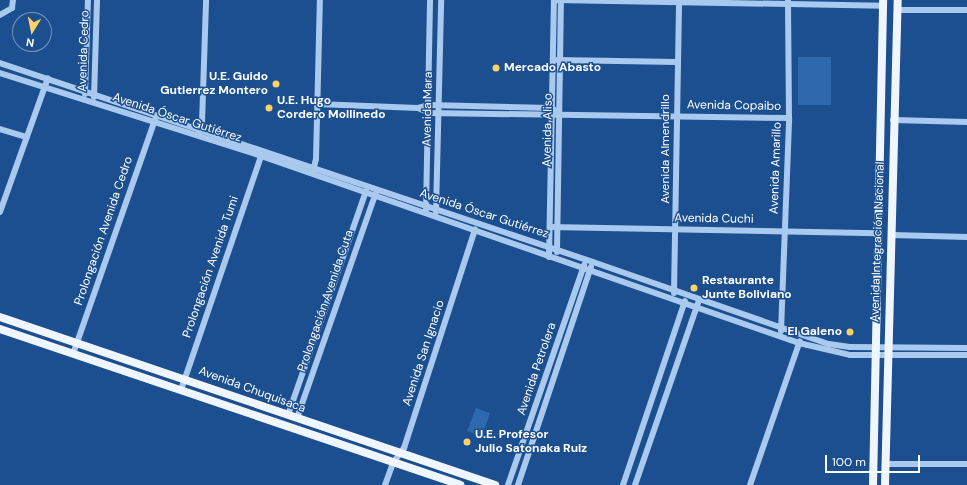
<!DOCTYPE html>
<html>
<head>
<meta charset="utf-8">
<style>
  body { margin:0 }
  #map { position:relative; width:967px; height:485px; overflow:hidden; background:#1b4f8f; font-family:"DM Sans",sans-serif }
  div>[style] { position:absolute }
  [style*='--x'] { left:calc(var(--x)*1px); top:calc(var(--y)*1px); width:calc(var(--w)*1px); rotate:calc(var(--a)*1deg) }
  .green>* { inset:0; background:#2e69ad }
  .minor>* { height:6px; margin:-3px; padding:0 3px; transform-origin:3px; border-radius:3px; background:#a9c9ee }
  .major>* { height:8px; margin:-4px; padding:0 4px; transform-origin:4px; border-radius:4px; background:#f0f6ff }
  .dots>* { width:11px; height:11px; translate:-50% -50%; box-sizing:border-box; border:2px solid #1b4f8f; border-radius:50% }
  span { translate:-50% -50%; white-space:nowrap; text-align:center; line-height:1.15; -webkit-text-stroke:3px #1b4f8f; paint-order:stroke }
  .street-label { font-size:12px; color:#fff }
  .poi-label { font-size:12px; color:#fff; font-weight:700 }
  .left { translate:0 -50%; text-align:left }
  .right { translate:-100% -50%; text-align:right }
  .north { position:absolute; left:12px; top:12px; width:40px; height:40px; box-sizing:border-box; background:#1b4f8f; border:1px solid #7695bc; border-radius:50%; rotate:190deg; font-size:11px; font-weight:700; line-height:16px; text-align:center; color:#fff }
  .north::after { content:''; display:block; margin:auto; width:14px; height:18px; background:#ffd166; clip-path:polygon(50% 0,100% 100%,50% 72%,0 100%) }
  .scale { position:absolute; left:825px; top:455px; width:95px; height:18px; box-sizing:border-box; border:2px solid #fff; border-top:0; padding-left:5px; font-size:12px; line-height:14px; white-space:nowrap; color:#fff; -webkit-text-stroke:3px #1b4f8f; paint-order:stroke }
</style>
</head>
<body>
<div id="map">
  <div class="green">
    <i style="clip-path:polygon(798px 57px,831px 57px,831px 105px,798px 105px)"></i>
    <i style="clip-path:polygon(476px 408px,490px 413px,482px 436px,467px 431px)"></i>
  </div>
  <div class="minor">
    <i style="--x:555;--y:0;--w:328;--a:1"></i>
    <i style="--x:898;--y:10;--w:69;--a:0"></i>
    <i style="--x:0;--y:15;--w:14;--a:-30"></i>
    <i style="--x:12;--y:8;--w:8;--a:-83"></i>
    <i style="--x:557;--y:60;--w:120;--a:1"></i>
    <i style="--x:0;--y:63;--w:625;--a:18.55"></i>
    <i style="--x:593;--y:262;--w:250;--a:19.2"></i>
    <i style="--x:829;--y:344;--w:21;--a:8"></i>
    <i style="--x:850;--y:347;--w:117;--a:0.5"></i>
    <i style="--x:0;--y:73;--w:274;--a:17.6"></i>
    <i style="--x:261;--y:156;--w:570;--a:19.17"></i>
    <i style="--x:799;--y:343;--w:52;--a:13.2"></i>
    <i style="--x:850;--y:355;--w:117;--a:0"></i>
    <i style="--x:85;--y:94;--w:94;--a:-88.2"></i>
    <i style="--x:94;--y:97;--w:97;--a:-88.2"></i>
    <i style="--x:317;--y:104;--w:101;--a:2.3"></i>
    <i style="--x:418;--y:108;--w:11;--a:-15"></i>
    <i style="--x:429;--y:105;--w:122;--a:1.4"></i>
    <i style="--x:551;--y:108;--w:4;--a:27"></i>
    <i style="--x:418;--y:108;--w:12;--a:24"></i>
    <i style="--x:429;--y:113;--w:360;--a:0.8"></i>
    <i style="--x:893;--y:120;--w:74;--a:1.5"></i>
    <i style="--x:0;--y:129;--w:28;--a:17"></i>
    <i style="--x:198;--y:134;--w:12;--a:-70"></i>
    <i style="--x:202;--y:123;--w:123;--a:-88.1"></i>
    <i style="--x:313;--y:171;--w:12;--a:-76"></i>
    <i style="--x:316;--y:159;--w:159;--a:-88.6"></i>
    <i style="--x:426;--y:210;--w:210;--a:-88.9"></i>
    <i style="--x:0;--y:212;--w:142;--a:-70.3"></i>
    <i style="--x:436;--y:212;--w:212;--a:-88.6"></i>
    <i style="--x:550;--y:227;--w:327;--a:1.1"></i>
    <i style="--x:892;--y:235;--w:75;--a:1.5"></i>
    <i style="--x:557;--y:252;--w:252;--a:-89.1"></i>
    <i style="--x:549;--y:257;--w:257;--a:-88.9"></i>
    <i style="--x:674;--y:293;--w:292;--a:-89"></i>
    <i style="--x:781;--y:331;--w:213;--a:-87.8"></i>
    <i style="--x:789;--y:118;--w:118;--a:-90.5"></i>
    <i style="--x:73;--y:354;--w:251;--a:-70.7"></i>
    <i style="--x:181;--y:390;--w:250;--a:-71.1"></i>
    <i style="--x:288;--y:415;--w:237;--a:-70.8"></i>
    <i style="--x:297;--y:418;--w:238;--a:-70.7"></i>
    <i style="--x:885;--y:464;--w:82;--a:0"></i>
    <i style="--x:385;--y:485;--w:23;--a:-70"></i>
    <i style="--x:393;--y:463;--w:19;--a:-54"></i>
    <i style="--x:404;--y:448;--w:230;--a:-72"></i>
    <i style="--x:508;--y:485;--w:233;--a:-70.9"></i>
    <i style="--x:518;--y:485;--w:230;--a:-71.5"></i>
    <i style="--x:623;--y:485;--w:194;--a:-71.4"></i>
    <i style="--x:635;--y:485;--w:193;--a:-70.9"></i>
    <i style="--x:750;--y:485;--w:152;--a:-70.9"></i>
  </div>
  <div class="major">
    <i style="--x:0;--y:317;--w:523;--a:18.75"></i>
    <i style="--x:0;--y:329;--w:486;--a:18.7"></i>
    <i style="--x:873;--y:485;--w:485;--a:-88.8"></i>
    <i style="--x:885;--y:485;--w:485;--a:-88.5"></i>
  </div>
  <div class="dots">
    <i style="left:496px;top:68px;background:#ffd166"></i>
    <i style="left:276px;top:84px;background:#ffd166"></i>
    <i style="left:269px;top:108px;background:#ffd166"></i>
    <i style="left:694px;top:288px;background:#ffd166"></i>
    <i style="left:850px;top:332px;background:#ffd166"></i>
    <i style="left:467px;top:442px;background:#ffd166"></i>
  </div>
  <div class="street-label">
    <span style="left:84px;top:51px;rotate:-88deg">Avenida Cedro</span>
    <span style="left:734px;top:106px;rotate:1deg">Avenida Copaibo</span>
    <span style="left:428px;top:109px;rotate:-89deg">Avenida Mara</span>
    <span style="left:177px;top:118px;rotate:18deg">Avenida Óscar Gutiérrez</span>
    <span style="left:548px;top:130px;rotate:-89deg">Avenida Aliso</span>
    <span style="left:666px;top:149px;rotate:-90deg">Avenida Almendrillo</span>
    <span style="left:776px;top:168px;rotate:-88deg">Avenida Amarillo</span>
    <span style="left:484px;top:214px;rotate:18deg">Avenida Óscar Gutiérrez</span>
    <span style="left:714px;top:219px;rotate:1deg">Avenida Cuchi</span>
    <span style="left:104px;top:231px;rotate:-71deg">Prolongación Avenida Cedro</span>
    <span style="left:878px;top:242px;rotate:-88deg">Avenida Integración Nacional</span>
    <span style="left:211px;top:267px;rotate:-71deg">Prolongación Avenida Tumi</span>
    <span style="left:326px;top:301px;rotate:-71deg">Prolongación Avenida Cuta</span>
    <span style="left:424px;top:353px;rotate:-72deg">Avenida San Ignacio</span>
    <span style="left:537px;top:369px;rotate:-71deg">Avenida Petrolera</span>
    <span style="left:252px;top:390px;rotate:20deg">Avenida Chuquisaca</span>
  </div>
  <div class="poi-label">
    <span class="left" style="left:504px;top:68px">Mercado Abasto</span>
    <span class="right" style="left:268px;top:84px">U.E. Guido<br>Gutierrez Montero</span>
    <span class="left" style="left:277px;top:108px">U.E. Hugo<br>Cordero Mollinedo</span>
    <span class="left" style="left:702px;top:288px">Restaurante<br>Junte Boliviano</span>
    <span class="right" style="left:842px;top:332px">El Galeno</span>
    <span class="left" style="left:475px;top:442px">U.E. Profesor<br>Julio Satonaka Ruiz</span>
  </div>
  <div class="north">N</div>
  <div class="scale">100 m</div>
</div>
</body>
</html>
